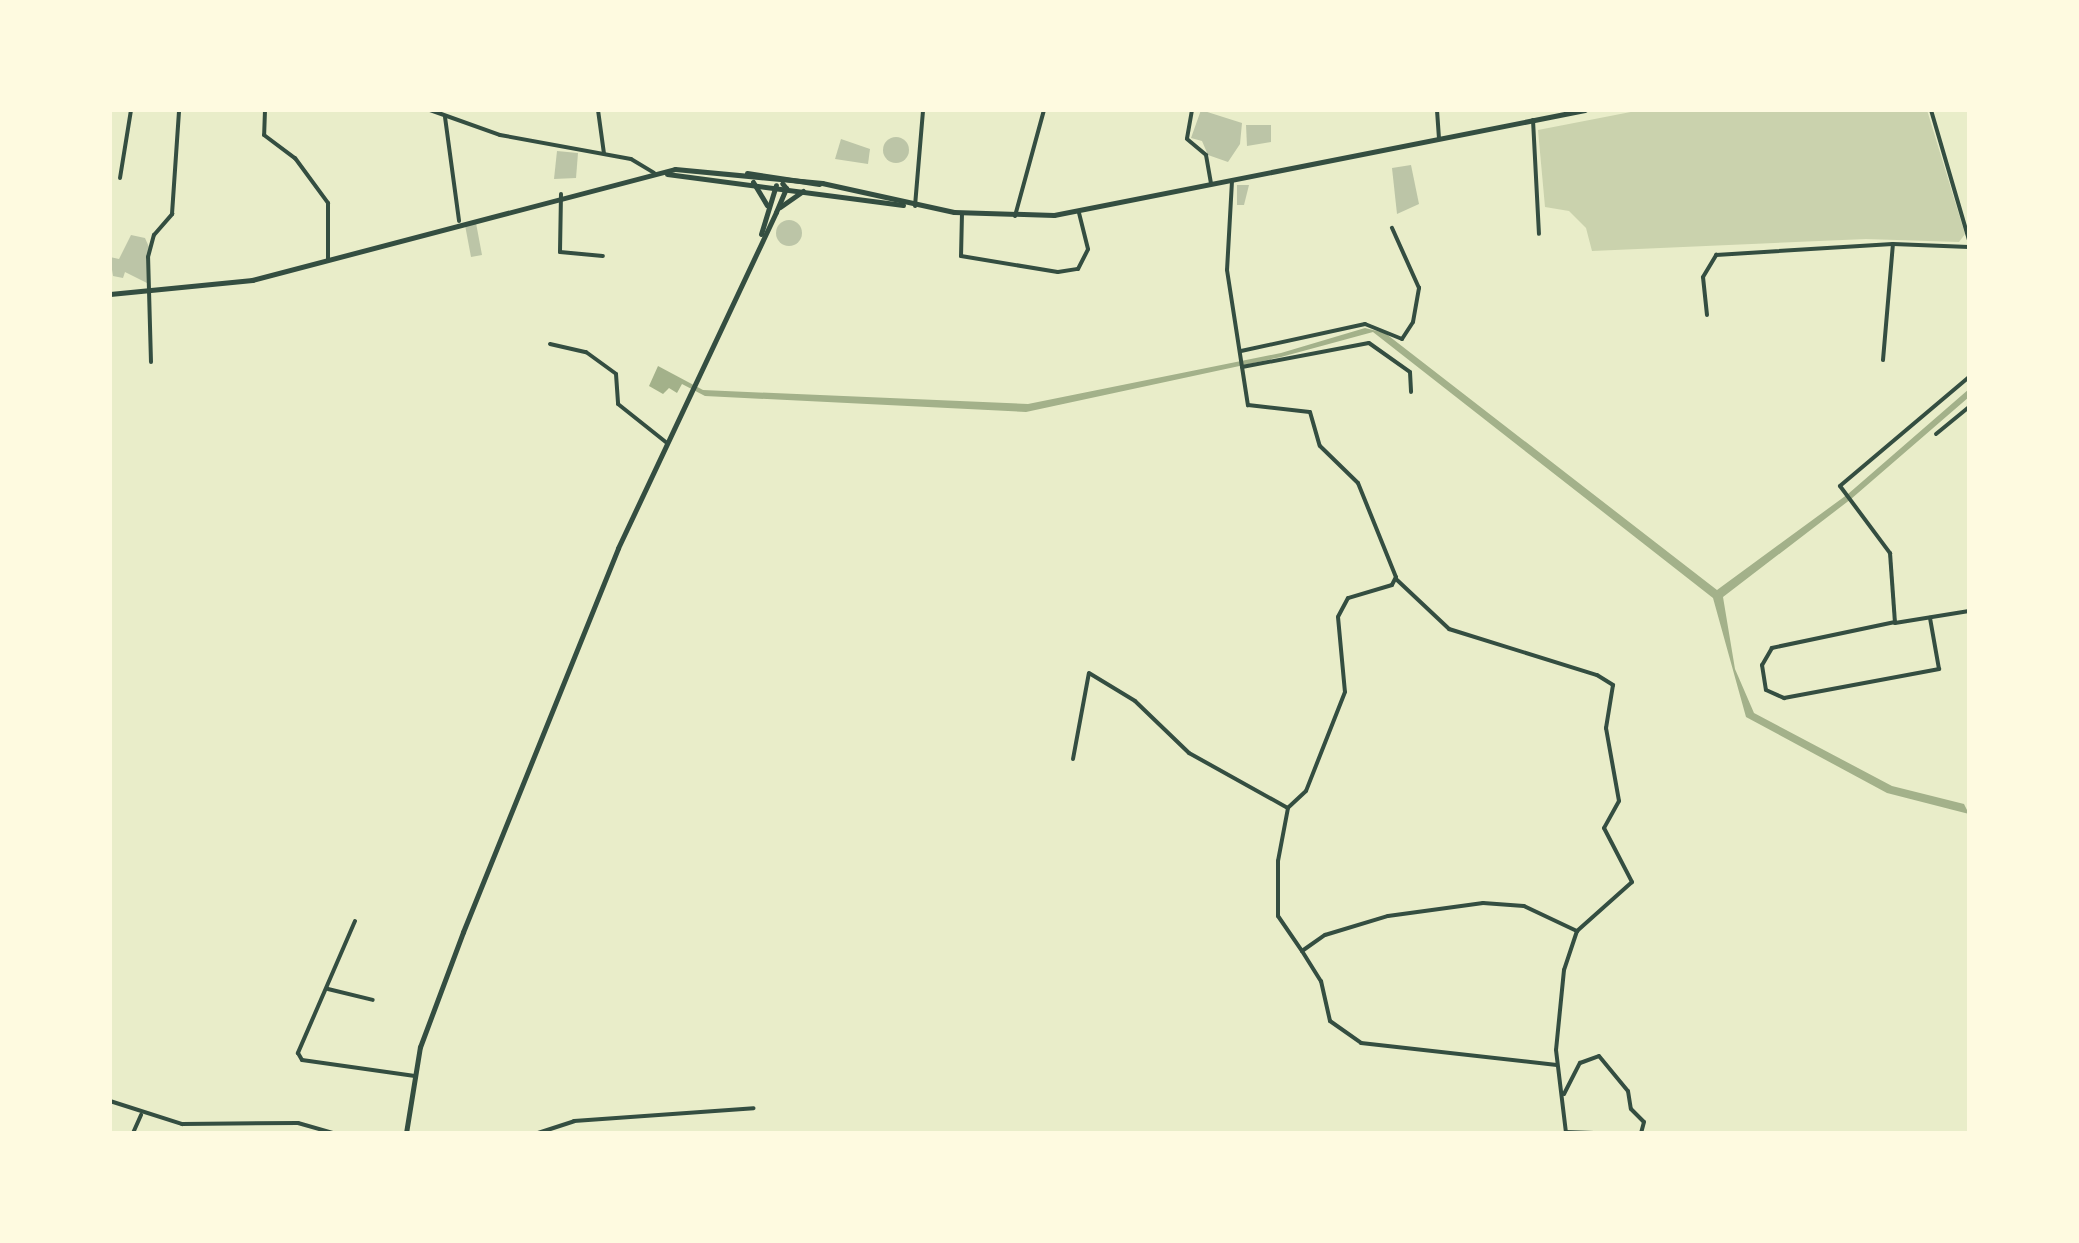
<!DOCTYPE html>
<html>
<head>
<meta charset="utf-8">
<style>
  body { margin:0 }
  #map { position:relative; width:2079px; height:1243px; overflow:hidden; background:#e9edc9; font-family:Rubik,sans-serif }
  div>[style] { position:absolute }
  [style*='--x'] { left:calc(var(--x)*1px); top:calc(var(--y)*1px); width:calc(var(--w)*1px); rotate:calc(var(--a)*1deg) }
  .green>* { inset:0; background:#cad2ad }
  .water>* { inset:0; background:#a3b18a }
  .building>* { inset:0; background:#bcc5a7 }
  .round { border-radius:50% }
  .minor>* { height:4px; margin:-2px; padding:0 2px; transform-origin:2px; border-radius:2px; background:#344e41 }
  .tertiary>* { height:5px; margin:-2.5px; padding:0 2.5px; transform-origin:2.5px; border-radius:2.5px; background:#344e41 }
  span { translate:-50% -50%; white-space:nowrap; text-align:center; line-height:1.15; -webkit-text-stroke:8px #fefae0; paint-order:stroke }
  .frame { position:absolute; inset:0; border:112px solid #fefae0; pointer-events:none }
</style>
</head>
<body>
<div id="map">
  <div class="green">
    <i style="clip-path:polygon(1641px 110px,1927px 110px,1965px 234px,1959px 242px,1866px 239px,1592px 251px,1586px 228px,1569px 211px,1545px 207px,1538px 130px)"></i>
  </div>
  <div class="water">
    <i style="clip-path:polygon(1365px 328px,1385px 333px,1717px 590px,1848px 494px,1969px 389px,1969px 397px,1851px 499px,1723px 597px,1735px 669px,1754px 713px,1892px 786px,1964px 804px,1969px 814px,1887px 793px,1746px 717px,1713px 598px,1373px 332px,1281px 357px,1026px 412px,705px 396px,682px 384px,677px 393px,669px 388px,663px 394px,649px 386px,658px 366px,703px 390px,1028px 404px,1281px 353px)"></i>
  </div>
  <div class="building">
    <i style="clip-path:polygon(1201px 110px,1242px 123px,1240px 144px,1228px 162px,1208px 155px,1202px 141px,1191px 138px)"></i>
    <i style="clip-path:polygon(1246px 125px,1271px 125px,1271px 142px,1247px 146px)"></i>
    <i class="round" style="left:883px;top:137px;width:26px;height:26px"></i>
    <i style="clip-path:polygon(841px 139px,870px 149px,868px 164px,835px 159px)"></i>
    <i style="clip-path:polygon(557px 151px,578px 153px,576px 178px,554px 179px)"></i>
    <i style="clip-path:polygon(1411px 165px,1419px 204px,1397px 214px,1392px 168px)"></i>
    <i style="clip-path:polygon(1237px 185px,1249px 185px,1244px 205px,1237px 205px)"></i>
    <i class="round" style="left:776px;top:220px;width:26px;height:26px"></i>
    <i style="clip-path:polygon(476px 223px,482px 255px,471px 257px,465px 225px)"></i>
    <i style="clip-path:polygon(131px 235px,145px 238px,149px 247px,147px 283px,125px 272px,123px 278px,113px 276px,110px 257px,119px 259px)"></i>
  </div>
  <div class="minor">
    <i style="--x:265;--y:110;--w:25;--a:92"></i>
    <i style="--x:264;--y:135;--w:39;--a:37"></i>
    <i style="--x:295;--y:158;--w:56;--a:53.7"></i>
    <i style="--x:328;--y:203;--w:56;--a:90"></i>
    <i style="--x:430;--y:110;--w:74;--a:19.7"></i>
    <i style="--x:500;--y:135;--w:133;--a:10.4"></i>
    <i style="--x:631;--y:159;--w:27;--a:31"></i>
    <i style="--x:598;--y:110;--w:44;--a:82.2"></i>
    <i style="--x:1192;--y:110;--w:29;--a:100"></i>
    <i style="--x:1187;--y:139;--w:25;--a:40"></i>
    <i style="--x:1206;--y:155;--w:29;--a:80"></i>
    <i style="--x:1437;--y:110;--w:29;--a:86"></i>
    <i style="--x:1931;--y:110;--w:135;--a:73.7"></i>
    <i style="--x:445;--y:117;--w:105;--a:82.3"></i>
    <i style="--x:1533;--y:120;--w:114;--a:87"></i>
    <i style="--x:120;--y:178;--w:69;--a:-80.8"></i>
    <i style="--x:1232;--y:181;--w:89;--a:93.2"></i>
    <i style="--x:1227;--y:270;--w:137;--a:81.2"></i>
    <i style="--x:1248;--y:405;--w:62;--a:6.4"></i>
    <i style="--x:1310;--y:412;--w:35;--a:74"></i>
    <i style="--x:1320;--y:446;--w:53;--a:44.2"></i>
    <i style="--x:1358;--y:483;--w:101;--a:68"></i>
    <i style="--x:1396;--y:577;--w:9;--a:117"></i>
    <i style="--x:1392;--y:585;--w:46;--a:163.5"></i>
    <i style="--x:1348;--y:598;--w:21;--a:118"></i>
    <i style="--x:1338;--y:617;--w:75;--a:84.7"></i>
    <i style="--x:1345;--y:692;--w:106;--a:111.5"></i>
    <i style="--x:1306;--y:791;--w:25;--a:137"></i>
    <i style="--x:1288;--y:808;--w:54;--a:100.7"></i>
    <i style="--x:1278;--y:861;--w:55;--a:90"></i>
    <i style="--x:1278;--y:916;--w:42;--a:55.6"></i>
    <i style="--x:1302;--y:951;--w:28;--a:-35"></i>
    <i style="--x:1325;--y:935;--w:66;--a:-16.8"></i>
    <i style="--x:1388;--y:916;--w:96;--a:-7.8"></i>
    <i style="--x:1483;--y:903;--w:41;--a:4.2"></i>
    <i style="--x:1524;--y:906;--w:59;--a:25.3"></i>
    <i style="--x:561;--y:194;--w:58;--a:91"></i>
    <i style="--x:560;--y:252;--w:43;--a:5.3"></i>
    <i style="--x:915;--y:206;--w:96;--a:-85.2"></i>
    <i style="--x:962;--y:213;--w:43;--a:91.3"></i>
    <i style="--x:961;--y:256;--w:98;--a:9.4"></i>
    <i style="--x:1058;--y:272;--w:20;--a:-9"></i>
    <i style="--x:1078;--y:269;--w:22;--a:-63"></i>
    <i style="--x:1088;--y:249;--w:38;--a:-104"></i>
    <i style="--x:1015;--y:216;--w:110;--a:-74.7"></i>
    <i style="--x:1707;--y:315;--w:38;--a:-96"></i>
    <i style="--x:1703;--y:277;--w:26;--a:-59"></i>
    <i style="--x:1716;--y:255;--w:177;--a:-3.6"></i>
    <i style="--x:1893;--y:244;--w:76;--a:2.3"></i>
    <i style="--x:550;--y:344;--w:37;--a:13"></i>
    <i style="--x:586;--y:352;--w:37;--a:36"></i>
    <i style="--x:616;--y:374;--w:30;--a:86"></i>
    <i style="--x:618;--y:404;--w:63;--a:38.5"></i>
    <i style="--x:1241;--y:351;--w:127;--a:-12.3"></i>
    <i style="--x:1365;--y:324;--w:40;--a:22"></i>
    <i style="--x:1402;--y:339;--w:20;--a:-57"></i>
    <i style="--x:1413;--y:322;--w:35;--a:-80"></i>
    <i style="--x:1419;--y:288;--w:66;--a:-114.2"></i>
    <i style="--x:1883;--y:360;--w:116;--a:-85.1"></i>
    <i style="--x:151;--y:362;--w:105;--a:-91.6"></i>
    <i style="--x:148;--y:257;--w:23;--a:-75"></i>
    <i style="--x:154;--y:235;--w:28;--a:-49"></i>
    <i style="--x:172;--y:214;--w:104;--a:-86.1"></i>
    <i style="--x:1242;--y:367;--w:129;--a:-10.7"></i>
    <i style="--x:1369;--y:343;--w:50;--a:35.3"></i>
    <i style="--x:1410;--y:372;--w:20;--a:87"></i>
    <i style="--x:1969;--y:377;--w:169;--a:139.8"></i>
    <i style="--x:1840;--y:486;--w:84;--a:53.3"></i>
    <i style="--x:1890;--y:553;--w:70;--a:85.9"></i>
    <i style="--x:1895;--y:623;--w:75;--a:-9.2"></i>
    <i style="--x:1936;--y:434;--w:43;--a:-39.3"></i>
    <i style="--x:1396;--y:579;--w:73;--a:43.3"></i>
    <i style="--x:1449;--y:629;--w:155;--a:17.3"></i>
    <i style="--x:1597;--y:675;--w:19;--a:32"></i>
    <i style="--x:1613;--y:685;--w:44;--a:99.2"></i>
    <i style="--x:1606;--y:728;--w:74;--a:79.9"></i>
    <i style="--x:1619;--y:801;--w:31;--a:119"></i>
    <i style="--x:1604;--y:828;--w:61;--a:62.6"></i>
    <i style="--x:1632;--y:882;--w:74;--a:138.3"></i>
    <i style="--x:1577;--y:931;--w:41;--a:108.4"></i>
    <i style="--x:1564;--y:970;--w:80;--a:95.7"></i>
    <i style="--x:1556;--y:1050;--w:84;--a:83.1"></i>
    <i style="--x:1895;--y:622;--w:126;--a:168.1"></i>
    <i style="--x:1772;--y:648;--w:20;--a:120"></i>
    <i style="--x:1762;--y:665;--w:25;--a:81"></i>
    <i style="--x:1766;--y:690;--w:20;--a:24"></i>
    <i style="--x:1784;--y:698;--w:158;--a:-10.6"></i>
    <i style="--x:1939;--y:669;--w:52;--a:-100"></i>
    <i style="--x:1073;--y:759;--w:87;--a:-79.5"></i>
    <i style="--x:1089;--y:673;--w:54;--a:31.3"></i>
    <i style="--x:1135;--y:701;--w:75;--a:43.9"></i>
    <i style="--x:1189;--y:753;--w:113;--a:29.1"></i>
    <i style="--x:355;--y:921;--w:144;--a:113.4"></i>
    <i style="--x:298;--y:1053;--w:8;--a:60"></i>
    <i style="--x:302;--y:1060;--w:114;--a:8.1"></i>
    <i style="--x:1302;--y:951;--w:36;--a:58"></i>
    <i style="--x:1321;--y:981;--w:41;--a:77.3"></i>
    <i style="--x:1330;--y:1021;--w:38;--a:35"></i>
    <i style="--x:1361;--y:1043;--w:197;--a:6.4"></i>
    <i style="--x:328;--y:989;--w:46;--a:13.7"></i>
    <i style="--x:1564;--y:1094;--w:35;--a:-63"></i>
    <i style="--x:1580;--y:1063;--w:20;--a:-20"></i>
    <i style="--x:1599;--y:1056;--w:45;--a:50.4"></i>
    <i style="--x:1628;--y:1091;--w:18;--a:81"></i>
    <i style="--x:1631;--y:1109;--w:18;--a:45"></i>
    <i style="--x:1644;--y:1122;--w:11;--a:105"></i>
    <i style="--x:110;--y:1101;--w:76;--a:17.7"></i>
    <i style="--x:182;--y:1124;--w:116;--a:-0.5"></i>
    <i style="--x:298;--y:1123;--w:37;--a:16"></i>
    <i style="--x:1566;--y:1132;--w:28;--a:2"></i>
    <i style="--x:133;--y:1133;--w:20;--a:-66"></i>
    <i style="--x:538;--y:1133;--w:38;--a:-18"></i>
    <i style="--x:574;--y:1121;--w:180;--a:-4.1"></i>
  </div>
  <div class="tertiary">
    <i style="--x:747;--y:173;--w:73;--a:8.7"></i>
    <i style="--x:667;--y:174;--w:238;--a:7.5"></i>
    <i style="--x:753;--y:182;--w:27;--a:59"></i>
    <i style="--x:780;--y:207;--w:28;--a:-35"></i>
    <i style="--x:761;--y:234;--w:51;--a:-73"></i>
    <i style="--x:110;--y:294;--w:143;--a:-5.6"></i>
    <i style="--x:252;--y:280;--w:437;--a:-14.7"></i>
    <i style="--x:675;--y:169;--w:148;--a:5.4"></i>
    <i style="--x:822;--y:183;--w:135;--a:12.4"></i>
    <i style="--x:954;--y:212;--w:100;--a:1.7"></i>
    <i style="--x:1054;--y:215;--w:541;--a:-11.19"></i>
    <i style="--x:406;--y:1133;--w:87;--a:-80.8"></i>
    <i style="--x:420;--y:1047;--w:123;--a:-69.5"></i>
    <i style="--x:463;--y:932;--w:414;--a:-68"></i>
    <i style="--x:618;--y:548;--w:371;--a:-64.8"></i>
    <i style="--x:776;--y:212;--w:26;--a:-67"></i>
    <i style="--x:786;--y:188;--w:6;--a:-129"></i>
  </div>
  <div class="frame"></div>
</div>
</body>
</html>
